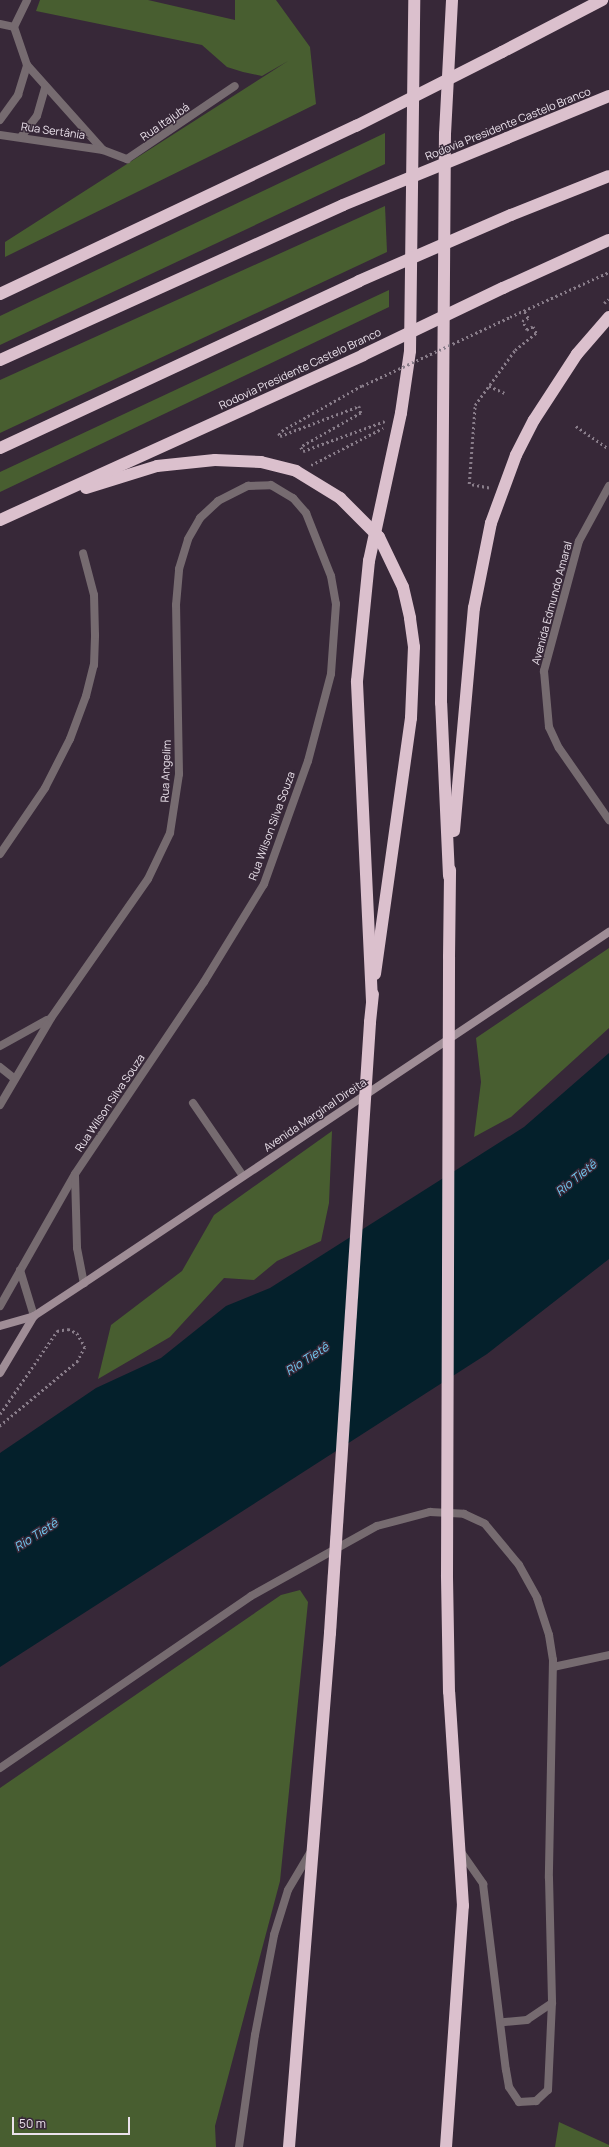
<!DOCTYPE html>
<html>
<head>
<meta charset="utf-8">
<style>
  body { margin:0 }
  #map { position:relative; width:609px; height:2147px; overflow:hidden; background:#372838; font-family:Manrope,sans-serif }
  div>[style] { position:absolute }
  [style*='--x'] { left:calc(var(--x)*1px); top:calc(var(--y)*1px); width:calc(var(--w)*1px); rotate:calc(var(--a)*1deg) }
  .green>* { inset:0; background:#485e30 }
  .water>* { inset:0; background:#04202b }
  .path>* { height:2.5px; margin-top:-1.25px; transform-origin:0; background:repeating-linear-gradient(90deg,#897d8a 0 2px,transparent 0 5px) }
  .service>* { height:8px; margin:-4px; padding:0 4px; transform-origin:4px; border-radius:4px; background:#766b70 }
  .minor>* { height:8px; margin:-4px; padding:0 4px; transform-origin:4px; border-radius:4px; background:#766b70 }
  .secondary>* { height:8px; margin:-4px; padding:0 4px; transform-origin:4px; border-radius:4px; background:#9f8d96 }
  .motorway>* { height:12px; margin:-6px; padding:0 6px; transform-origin:6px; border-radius:6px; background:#dbc0cd }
  .path-bridge>* { height:2.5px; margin-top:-1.25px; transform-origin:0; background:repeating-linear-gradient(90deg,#897d8a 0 2px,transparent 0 5px) }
  .motorway-bridge>* { height:12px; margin:-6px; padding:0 6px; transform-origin:6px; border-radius:6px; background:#dbc0cd }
  span { translate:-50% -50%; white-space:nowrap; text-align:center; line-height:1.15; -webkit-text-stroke:3px #372838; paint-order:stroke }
  .street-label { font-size:11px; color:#ebe2ec }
  .water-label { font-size:12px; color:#72cbf3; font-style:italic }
  .scale { position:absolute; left:12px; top:2117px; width:118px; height:18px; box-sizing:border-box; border:2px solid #ebe2ec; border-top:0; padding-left:5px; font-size:12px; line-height:14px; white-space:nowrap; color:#ebe2ec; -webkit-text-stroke:3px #372838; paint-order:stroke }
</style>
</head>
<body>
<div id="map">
  <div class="green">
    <i style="clip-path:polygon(40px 0,148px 0,235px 20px,235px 0,276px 0,310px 47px,316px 104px,5px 257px,5px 242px,288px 61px,262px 76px,243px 72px,227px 67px,202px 45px,36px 11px)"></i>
    <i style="clip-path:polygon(385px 133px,385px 164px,0 345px,0 316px)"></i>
    <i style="clip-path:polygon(385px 206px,387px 252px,0 433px,0 380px)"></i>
    <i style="clip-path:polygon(389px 290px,389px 307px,0 492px,0 472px)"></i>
    <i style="clip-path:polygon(609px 948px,609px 1028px,511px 1117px,474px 1137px,481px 1082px,476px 1038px)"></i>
    <i style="clip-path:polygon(332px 1131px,329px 1203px,321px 1241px,277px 1261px,254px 1280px,224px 1278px,170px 1337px,98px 1379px,111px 1325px,182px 1271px,214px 1215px)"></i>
    <i style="clip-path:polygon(300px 1590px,308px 1602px,280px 1881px,215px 2126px,216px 2147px,0 2147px,0 1788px,281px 1595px)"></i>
    <i style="clip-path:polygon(559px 2122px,609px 2145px,609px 2147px,555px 2147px)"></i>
  </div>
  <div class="water">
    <i style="clip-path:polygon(609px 1053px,609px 1259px,487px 1354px,0 1667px,0 1453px,96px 1388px,161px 1358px,226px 1306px,270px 1288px,524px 1127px)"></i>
  </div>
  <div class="path">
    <i style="--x:604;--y:303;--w:6;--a:-39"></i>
    <i style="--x:510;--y:317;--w:109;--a:-24.4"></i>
    <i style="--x:362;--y:386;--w:95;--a:150.5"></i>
    <i style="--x:279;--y:433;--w:3;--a:72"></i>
    <i style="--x:280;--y:436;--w:85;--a:-20.8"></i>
    <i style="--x:359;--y:406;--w:7;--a:74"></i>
    <i style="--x:361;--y:413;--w:69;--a:150.5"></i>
    <i style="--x:301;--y:447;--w:4;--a:63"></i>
    <i style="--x:303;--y:451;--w:87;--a:-20.1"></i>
    <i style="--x:489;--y:386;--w:17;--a:24"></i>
    <i style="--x:576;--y:426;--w:40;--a:34.9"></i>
    <i style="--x:311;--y:465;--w:81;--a:-27.2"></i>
    <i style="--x:489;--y:488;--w:20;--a:-169"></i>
    <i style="--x:469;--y:484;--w:79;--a:-85.7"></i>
    <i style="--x:475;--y:405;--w:68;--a:-54"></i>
    <i style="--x:515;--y:350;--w:27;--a:-39"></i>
    <i style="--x:536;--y:333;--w:7;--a:-117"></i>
    <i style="--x:533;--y:327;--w:7;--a:153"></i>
    <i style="--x:527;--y:330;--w:10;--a:-119"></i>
    <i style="--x:522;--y:321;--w:7;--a:-27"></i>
    <i style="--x:528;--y:318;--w:8;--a:-120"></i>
    <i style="--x:0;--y:1414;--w:101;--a:-55.5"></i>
    <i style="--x:57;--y:1331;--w:11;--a:-10"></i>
    <i style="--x:68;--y:1329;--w:10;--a:24"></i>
    <i style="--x:77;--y:1333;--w:16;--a:60"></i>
    <i style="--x:85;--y:1347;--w:16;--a:117"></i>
    <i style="--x:78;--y:1361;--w:102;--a:140.2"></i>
  </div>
  <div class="service">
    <i style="--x:193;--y:1103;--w:88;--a:55.6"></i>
    <i style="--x:553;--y:1667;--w:57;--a:-12.1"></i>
    <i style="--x:0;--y:1768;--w:304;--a:-34.4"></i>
    <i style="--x:251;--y:1596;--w:144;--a:-29.1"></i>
    <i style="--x:377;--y:1526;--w:55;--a:-14.8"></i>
    <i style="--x:430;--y:1512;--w:34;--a:3"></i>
    <i style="--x:464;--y:1514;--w:23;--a:25"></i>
    <i style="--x:485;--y:1524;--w:53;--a:50.3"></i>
    <i style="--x:519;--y:1565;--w:38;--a:61"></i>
    <i style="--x:537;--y:1598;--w:39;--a:72"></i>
    <i style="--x:549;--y:1635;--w:25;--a:81"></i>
    <i style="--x:553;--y:1660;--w:218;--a:91.1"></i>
    <i style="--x:549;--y:1878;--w:125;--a:88.6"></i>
    <i style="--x:552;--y:2003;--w:30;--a:146"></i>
    <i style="--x:527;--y:2020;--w:25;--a:175"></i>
    <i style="--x:461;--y:1852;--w:39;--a:55"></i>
    <i style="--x:483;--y:1884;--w:187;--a:83"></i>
    <i style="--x:506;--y:2070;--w:17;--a:80"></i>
    <i style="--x:509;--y:2087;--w:18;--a:56"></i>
    <i style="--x:519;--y:2102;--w:17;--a:-3"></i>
    <i style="--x:536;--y:2101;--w:16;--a:-43"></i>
    <i style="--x:548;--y:2090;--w:87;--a:-87.4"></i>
    <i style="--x:239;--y:2147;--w:113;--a:-81.9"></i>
    <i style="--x:255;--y:2035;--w:102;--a:-79.2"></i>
    <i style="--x:274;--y:1935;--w:47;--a:-72.7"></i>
    <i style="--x:288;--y:1890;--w:43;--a:-59.3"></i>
  </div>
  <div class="minor">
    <i style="--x:0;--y:24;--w:14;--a:12"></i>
    <i style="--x:27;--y:65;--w:114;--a:48.2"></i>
    <i style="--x:103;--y:150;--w:26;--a:21"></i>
    <i style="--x:127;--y:159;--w:130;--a:-34.1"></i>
    <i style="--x:0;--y:120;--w:31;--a:-54"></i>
    <i style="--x:18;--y:95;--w:31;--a:-73"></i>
    <i style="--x:27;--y:65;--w:40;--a:-108.9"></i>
    <i style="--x:14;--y:27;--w:30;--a:-64"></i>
    <i style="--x:0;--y:135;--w:104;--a:8.3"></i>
    <i style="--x:21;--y:137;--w:26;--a:-53"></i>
    <i style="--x:37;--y:116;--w:29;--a:-74"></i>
    <i style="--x:609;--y:486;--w:63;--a:118.6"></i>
    <i style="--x:579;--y:541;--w:135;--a:105.1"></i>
    <i style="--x:544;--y:671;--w:56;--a:84.9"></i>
    <i style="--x:549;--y:727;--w:23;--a:65"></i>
    <i style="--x:559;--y:748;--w:88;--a:55.2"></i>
    <i style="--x:0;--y:854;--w:80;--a:-55.7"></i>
    <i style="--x:45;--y:788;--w:55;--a:-63"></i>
    <i style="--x:70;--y:739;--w:46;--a:-69.6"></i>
    <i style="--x:86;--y:696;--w:32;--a:-76"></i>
    <i style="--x:94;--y:665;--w:30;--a:-88"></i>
    <i style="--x:95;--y:635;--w:40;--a:-91.4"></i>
    <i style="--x:94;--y:595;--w:43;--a:-104.7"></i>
    <i style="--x:0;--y:1046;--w:54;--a:-29"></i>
    <i style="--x:0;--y:1067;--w:19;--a:39"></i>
    <i style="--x:0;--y:1105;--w:101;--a:-59.6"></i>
    <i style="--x:51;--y:1018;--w:169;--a:-55.1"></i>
    <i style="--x:148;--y:879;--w:51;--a:-64.4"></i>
    <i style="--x:170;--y:833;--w:60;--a:-81.3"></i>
    <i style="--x:179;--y:774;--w:169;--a:-91"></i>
    <i style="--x:176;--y:605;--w:36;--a:-85"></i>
    <i style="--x:179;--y:569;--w:31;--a:-73"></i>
    <i style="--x:188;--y:539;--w:24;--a:-60"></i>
    <i style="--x:200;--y:518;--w:25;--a:-43"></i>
    <i style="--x:218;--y:501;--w:34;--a:-27"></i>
    <i style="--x:248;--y:486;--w:23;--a:-2"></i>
    <i style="--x:271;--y:485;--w:26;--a:31"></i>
    <i style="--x:293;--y:498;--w:20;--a:49"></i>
    <i style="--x:306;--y:513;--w:68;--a:68.4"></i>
    <i style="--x:331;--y:576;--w:28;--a:80"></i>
    <i style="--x:336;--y:604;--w:70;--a:94.1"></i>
    <i style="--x:331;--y:674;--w:90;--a:104.8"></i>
    <i style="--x:308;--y:761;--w:131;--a:109.7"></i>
    <i style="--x:264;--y:884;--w:115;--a:121.5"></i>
    <i style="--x:204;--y:982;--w:231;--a:123.9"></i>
    <i style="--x:75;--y:1174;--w:152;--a:119.6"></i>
    <i style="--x:75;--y:1175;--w:73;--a:88.4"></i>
    <i style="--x:77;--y:1248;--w:36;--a:79"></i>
    <i style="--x:20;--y:1270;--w:48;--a:73.1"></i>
  </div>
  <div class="secondary">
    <i style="--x:0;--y:1326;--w:35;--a:-16"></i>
    <i style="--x:34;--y:1316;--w:60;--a:-33.4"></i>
    <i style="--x:84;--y:1283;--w:632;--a:-33.77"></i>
    <i style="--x:0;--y:1373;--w:66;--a:-59.2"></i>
  </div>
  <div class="motorway">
    <i style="--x:502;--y:52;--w:113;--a:-27.5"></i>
    <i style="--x:507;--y:138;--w:110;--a:-22.4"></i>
    <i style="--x:511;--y:215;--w:105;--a:-21.7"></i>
    <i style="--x:503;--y:288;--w:116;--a:-24.4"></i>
    <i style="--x:0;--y:294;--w:394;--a:-25.3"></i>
    <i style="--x:0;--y:360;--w:376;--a:-24.3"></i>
    <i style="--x:0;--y:448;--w:396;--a:-24.9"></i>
    <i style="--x:86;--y:488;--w:74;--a:-17.2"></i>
    <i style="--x:157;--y:466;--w:58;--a:-5.9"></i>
    <i style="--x:0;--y:520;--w:399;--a:-24.4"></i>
    <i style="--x:454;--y:831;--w:224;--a:-84.9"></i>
    <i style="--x:474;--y:608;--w:87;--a:-78.7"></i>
    <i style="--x:491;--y:523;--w:72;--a:-69.8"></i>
    <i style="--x:516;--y:455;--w:39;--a:-63"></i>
    <i style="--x:534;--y:420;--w:79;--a:-56.9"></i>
    <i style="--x:577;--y:354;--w:49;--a:-49.1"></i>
    <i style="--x:449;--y:876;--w:173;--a:-92.6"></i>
    <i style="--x:441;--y:703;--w:569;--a:-89.6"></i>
    <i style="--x:445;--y:134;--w:134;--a:-87"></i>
    <i style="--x:449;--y:957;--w:87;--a:-89.3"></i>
    <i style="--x:375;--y:974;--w:259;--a:-82"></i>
    <i style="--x:411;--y:718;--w:71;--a:-87.6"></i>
    <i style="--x:414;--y:647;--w:29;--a:-98"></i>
    <i style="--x:372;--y:1001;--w:320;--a:-92.7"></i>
    <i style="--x:357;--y:681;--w:121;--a:-84.3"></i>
    <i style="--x:369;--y:561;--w:151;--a:-77.8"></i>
    <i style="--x:401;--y:413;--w:63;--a:-81.7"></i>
    <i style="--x:410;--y:351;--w:351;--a:-89.3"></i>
    <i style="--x:370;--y:1022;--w:28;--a:-84"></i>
    <i style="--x:289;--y:2147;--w:516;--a:-85.44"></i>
    <i style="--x:446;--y:2147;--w:242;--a:-86"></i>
    <i style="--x:463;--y:1906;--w:214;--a:-93.7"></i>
    <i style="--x:449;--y:1692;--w:117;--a:-91"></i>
  </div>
  <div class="path-bridge">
    <i style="--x:362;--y:386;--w:163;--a:-25"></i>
  </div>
  <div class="motorway-bridge">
    <i style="--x:356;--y:126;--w:164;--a:-26.9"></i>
    <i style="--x:343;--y:205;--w:177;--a:-22.2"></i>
    <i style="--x:359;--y:281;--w:166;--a:-23.5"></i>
    <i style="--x:363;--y:355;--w:155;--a:-25.6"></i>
    <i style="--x:215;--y:460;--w:46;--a:2.5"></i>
    <i style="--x:261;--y:462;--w:36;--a:14"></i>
    <i style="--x:296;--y:471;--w:52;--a:31.5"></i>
    <i style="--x:340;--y:498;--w:55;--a:45"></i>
    <i style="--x:379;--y:537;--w:55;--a:64.4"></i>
    <i style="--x:403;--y:587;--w:32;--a:77"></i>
    <i style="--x:447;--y:1575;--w:618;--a:-89.81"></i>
    <i style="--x:330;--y:1633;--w:612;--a:-86.25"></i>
  </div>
  <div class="street-label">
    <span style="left:165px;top:122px;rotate:-35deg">Rua Itajubá</span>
    <span style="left:508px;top:124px;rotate:-22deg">Rodovia Presidente Castelo Branco</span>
    <span style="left:53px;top:131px;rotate:8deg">Rua Sertânia</span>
    <span style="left:300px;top:369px;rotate:-25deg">Rodovia Presidente Castelo Branco</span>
    <span style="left:552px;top:603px;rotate:-75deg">Avenida Edmundo Amaral</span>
    <span style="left:166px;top:771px;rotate:-88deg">Rua Angelim</span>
    <span style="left:272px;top:826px;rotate:-70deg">Rua Wilson Silva Souza</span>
    <span style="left:110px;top:1103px;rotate:-56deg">Rua Wilson Silva Souza</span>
    <span style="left:315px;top:1115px;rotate:-34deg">Avenida Marginal Direita</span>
  </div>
  <div class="water-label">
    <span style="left:576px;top:1178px;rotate:-39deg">Rio Tietê</span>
    <span style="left:307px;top:1359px;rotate:-33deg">Rio Tietê</span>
    <span style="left:36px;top:1535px;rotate:-33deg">Rio Tietê</span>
  </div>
  <div class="scale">50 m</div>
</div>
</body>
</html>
